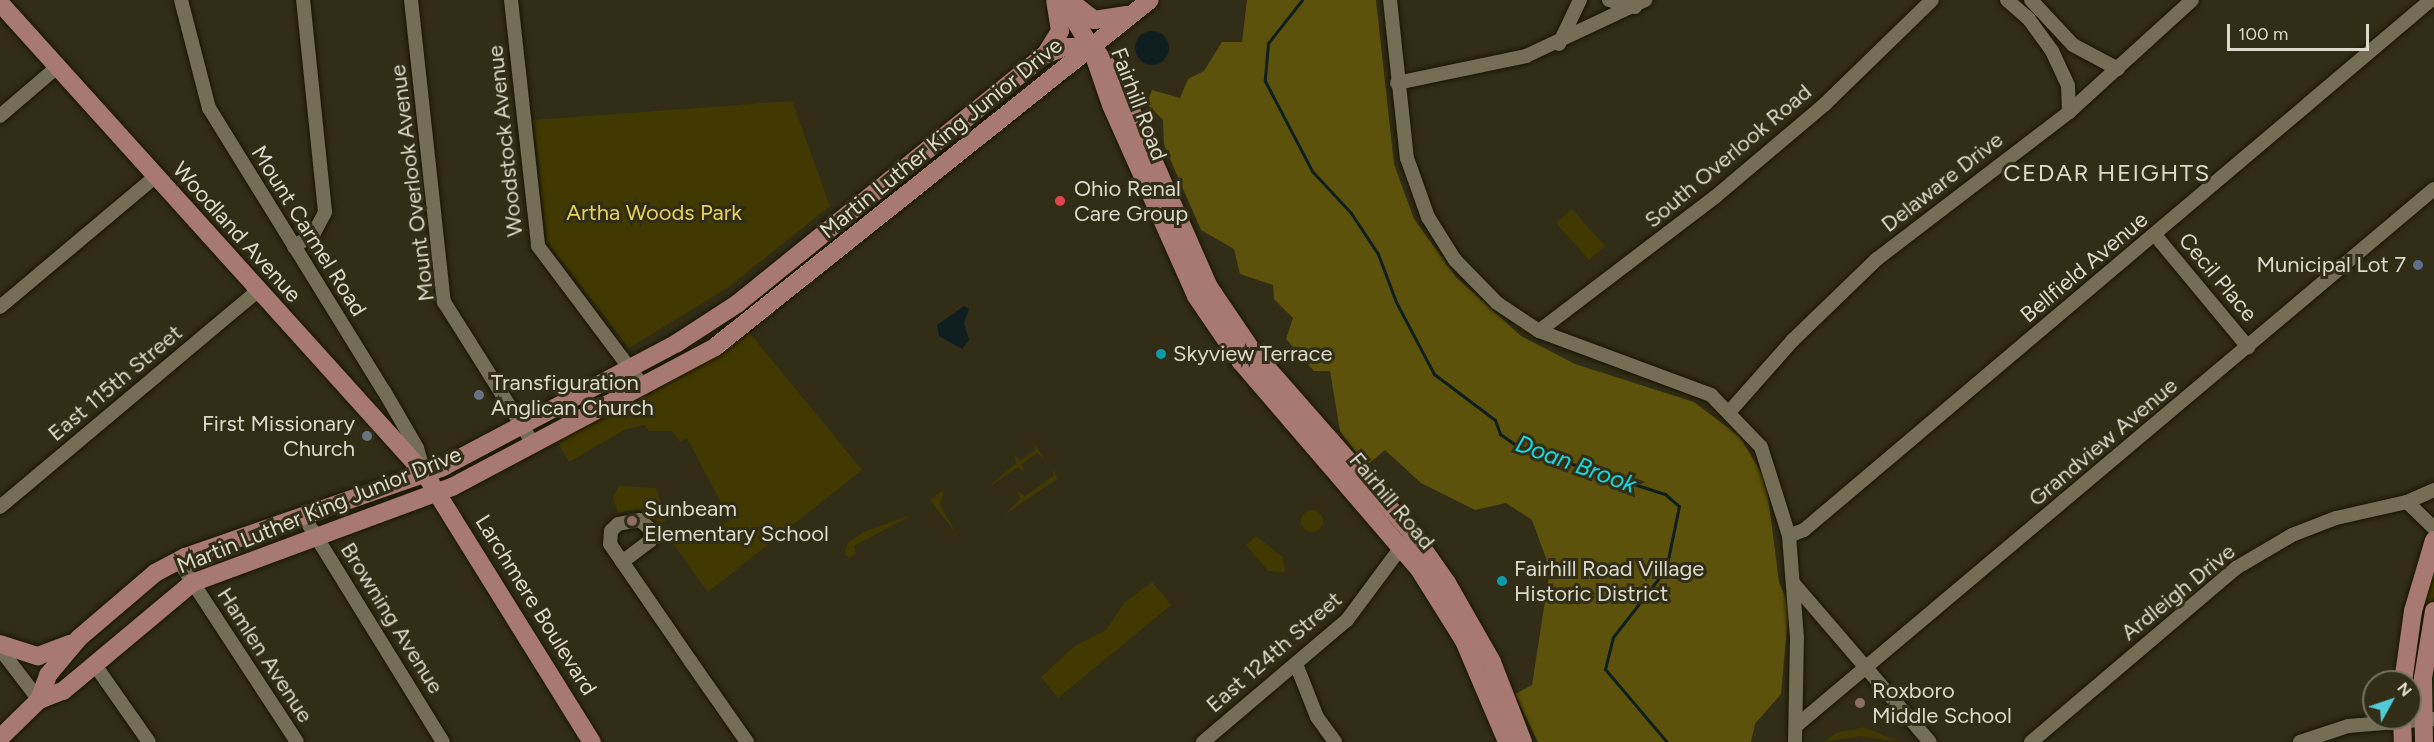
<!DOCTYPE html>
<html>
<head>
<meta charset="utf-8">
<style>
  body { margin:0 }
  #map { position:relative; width:2434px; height:742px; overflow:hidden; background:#312d16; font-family:Figtree,sans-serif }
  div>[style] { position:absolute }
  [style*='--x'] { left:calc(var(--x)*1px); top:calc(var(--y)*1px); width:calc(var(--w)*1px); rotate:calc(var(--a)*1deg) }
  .green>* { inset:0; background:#423902 }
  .round { border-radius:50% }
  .forest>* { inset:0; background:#5d520b }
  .water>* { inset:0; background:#0f1f20 }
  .stream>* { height:3px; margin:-1.5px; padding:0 1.5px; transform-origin:1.5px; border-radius:1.5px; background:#0f1f20 }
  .roads { filter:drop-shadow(0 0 2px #191501) drop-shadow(0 0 2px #191501) }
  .minor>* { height:14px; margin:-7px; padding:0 7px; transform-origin:7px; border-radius:7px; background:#736e55 }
  .major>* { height:18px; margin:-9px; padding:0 9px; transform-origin:9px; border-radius:9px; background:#a77970 }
  .dots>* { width:16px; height:16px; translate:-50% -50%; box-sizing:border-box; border:3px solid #312d16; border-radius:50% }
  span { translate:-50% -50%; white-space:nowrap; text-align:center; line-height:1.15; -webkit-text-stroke:6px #312d16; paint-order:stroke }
  .street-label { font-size:22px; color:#dcdacc }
  .poi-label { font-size:22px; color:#dcdacc }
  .left { translate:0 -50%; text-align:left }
  .right { translate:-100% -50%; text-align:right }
  .park-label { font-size:22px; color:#e5d15e }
  .neighbourhood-label { font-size:24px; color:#dcdacc; letter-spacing:1.5px }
  .water-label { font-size:24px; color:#10dce6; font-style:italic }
  .north { position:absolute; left:2362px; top:670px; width:60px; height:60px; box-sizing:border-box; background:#312d16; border:2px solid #75725f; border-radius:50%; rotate:50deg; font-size:16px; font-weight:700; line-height:24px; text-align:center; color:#dcdacc }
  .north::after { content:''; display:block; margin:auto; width:21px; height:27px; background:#52cbd8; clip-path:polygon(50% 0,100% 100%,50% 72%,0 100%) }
  .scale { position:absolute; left:2227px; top:24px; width:142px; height:27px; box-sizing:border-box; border:3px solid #dcdacc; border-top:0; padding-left:8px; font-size:18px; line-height:21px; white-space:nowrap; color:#dcdacc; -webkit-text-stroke:4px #312d16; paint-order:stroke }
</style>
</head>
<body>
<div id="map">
  <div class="green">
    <i style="clip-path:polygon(792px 101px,830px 206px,727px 288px,629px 348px,547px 241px,534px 120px)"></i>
    <i style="clip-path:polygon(1572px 209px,1605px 246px,1589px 260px,1556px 223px)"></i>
    <i style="clip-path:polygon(748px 331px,862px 470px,708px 592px,669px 538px,694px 537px,730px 520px,687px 438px,680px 442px,672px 431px,649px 431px,645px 425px,626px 429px,569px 462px,557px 440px)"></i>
    <i style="clip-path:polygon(1033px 442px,1045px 459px,1037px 453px,1022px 464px,1024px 473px,1018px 467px,986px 489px,1016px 463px,1014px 455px,1020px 461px,1035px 450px)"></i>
    <i style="clip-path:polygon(1054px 469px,1057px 479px,1003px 516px,1020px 499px,1017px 491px,1025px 496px,1053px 476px)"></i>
    <i style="clip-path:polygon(619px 486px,656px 488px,666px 521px,659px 524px,639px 509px,618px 513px,613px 497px)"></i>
    <i style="clip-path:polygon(944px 490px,940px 505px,958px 536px,930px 500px)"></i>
    <i class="round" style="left:1301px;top:510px;width:22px;height:22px"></i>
    <i style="clip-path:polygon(912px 515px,854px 546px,856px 553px,850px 558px,844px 554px,848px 542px,866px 531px)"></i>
    <i style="clip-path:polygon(1256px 536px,1283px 557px,1285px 572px,1268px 571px,1246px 545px)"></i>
    <i style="clip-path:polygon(2434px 555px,2434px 594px,2412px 710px,2409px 661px)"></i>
    <i style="clip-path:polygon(1152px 582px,1171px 605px,1058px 698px,1041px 677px,1075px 646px,1106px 630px,1125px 602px)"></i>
    <i style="clip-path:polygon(1864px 727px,1899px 742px,1860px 736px,1824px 742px,1836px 733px)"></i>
  </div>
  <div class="forest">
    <i style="clip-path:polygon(1247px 0,1376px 0,1394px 164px,1414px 219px,1456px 277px,1521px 336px,1575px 364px,1694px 402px,1740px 437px,1766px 481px,1779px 582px,1789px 606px,1781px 694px,1755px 724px,1751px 742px,1538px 742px,1515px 694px,1532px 685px,1550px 569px,1532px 520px,1506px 503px,1475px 510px,1421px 483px,1385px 450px,1366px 466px,1340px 431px,1330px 371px,1314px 371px,1286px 339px,1293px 318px,1274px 299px,1273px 285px,1240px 274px,1234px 249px,1201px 230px,1164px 145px,1163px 120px,1147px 104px,1152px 90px,1180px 98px,1188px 79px,1204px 71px,1222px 42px,1242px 42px)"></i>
  </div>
  <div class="water">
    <i class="round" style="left:1135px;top:31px;width:34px;height:34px"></i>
    <i style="clip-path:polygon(964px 306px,969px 309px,964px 323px,969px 340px,962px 349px,939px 336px,937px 325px)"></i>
  </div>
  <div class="stream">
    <i style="--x:1302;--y:0;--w:55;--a:128.3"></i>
    <i style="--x:1268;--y:43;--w:38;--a:95"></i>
    <i style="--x:1265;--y:81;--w:102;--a:62.4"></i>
    <i style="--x:1312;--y:171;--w:57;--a:47.1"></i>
    <i style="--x:1351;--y:213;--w:49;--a:56.6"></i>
    <i style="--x:1378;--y:254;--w:51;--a:69.4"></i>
    <i style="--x:1396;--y:302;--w:81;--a:62.2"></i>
    <i style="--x:1434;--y:374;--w:76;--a:37"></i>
    <i style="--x:1495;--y:420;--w:15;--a:70"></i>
    <i style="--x:1500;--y:434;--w:21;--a:35"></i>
    <i style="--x:1517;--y:446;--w:156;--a:18"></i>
    <i style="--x:1665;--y:494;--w:18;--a:41"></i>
    <i style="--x:1679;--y:506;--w:64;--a:101.7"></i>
    <i style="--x:1666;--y:569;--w:86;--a:127.9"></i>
    <i style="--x:1613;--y:637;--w:33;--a:104"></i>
    <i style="--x:1605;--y:669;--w:96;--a:49.7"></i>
  </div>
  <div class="roads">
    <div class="minor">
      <i style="--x:181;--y:0;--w:112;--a:75.5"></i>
      <i style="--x:209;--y:108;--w:333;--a:58.3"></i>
      <i style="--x:384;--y:391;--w:66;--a:59.9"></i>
      <i style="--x:417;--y:448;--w:25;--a:74"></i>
      <i style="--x:411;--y:0;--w:304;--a:83.8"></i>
      <i style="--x:444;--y:302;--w:169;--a:57.8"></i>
      <i style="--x:511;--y:0;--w:247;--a:83.7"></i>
      <i style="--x:538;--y:246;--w:176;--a:53.1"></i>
      <i style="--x:1390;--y:0;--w:159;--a:83.9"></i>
      <i style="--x:1407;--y:158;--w:63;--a:70.4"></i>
      <i style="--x:1428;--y:217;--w:51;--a:57.9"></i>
      <i style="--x:1455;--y:260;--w:60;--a:45.7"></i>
      <i style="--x:1497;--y:303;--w:50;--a:33.7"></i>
      <i style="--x:1539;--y:331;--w:184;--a:20.4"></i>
      <i style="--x:1711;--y:395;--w:72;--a:46.1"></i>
      <i style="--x:1761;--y:447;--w:93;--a:72.5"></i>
      <i style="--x:1789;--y:536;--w:101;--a:85.5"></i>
      <i style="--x:1797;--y:637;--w:105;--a:91.1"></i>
      <i style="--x:1609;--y:0;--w:27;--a:15"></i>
      <i style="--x:2007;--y:0;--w:28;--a:41"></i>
      <i style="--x:2028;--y:18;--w:41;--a:54"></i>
      <i style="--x:2052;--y:51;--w:38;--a:65"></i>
      <i style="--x:2068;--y:86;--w:26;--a:88"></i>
      <i style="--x:2031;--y:0;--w:62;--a:47"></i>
      <i style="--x:2073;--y:45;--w:51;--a:28.1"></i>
      <i style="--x:1559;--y:44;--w:49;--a:-64.5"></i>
      <i style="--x:1397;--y:83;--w:132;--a:-11.8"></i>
      <i style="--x:1526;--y:56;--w:132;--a:-25.2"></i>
      <i style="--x:0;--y:116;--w:74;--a:-40.6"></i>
      <i style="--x:2155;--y:235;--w:146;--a:50.3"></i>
      <i style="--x:294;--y:247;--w:24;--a:-35"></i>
      <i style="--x:314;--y:233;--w:24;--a:-62"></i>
      <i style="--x:325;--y:212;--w:213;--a:-95.9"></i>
      <i style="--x:0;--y:307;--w:202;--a:-40"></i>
      <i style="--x:1539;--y:331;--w:221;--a:-37.3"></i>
      <i style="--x:1715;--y:197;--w:144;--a:-40.2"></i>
      <i style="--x:1825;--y:104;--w:149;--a:-44.2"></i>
      <i style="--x:1731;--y:410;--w:94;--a:-48.5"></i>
      <i style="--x:1793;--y:340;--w:117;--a:-44"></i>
      <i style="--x:1877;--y:259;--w:242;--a:-37.4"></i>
      <i style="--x:2069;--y:112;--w:166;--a:-42.3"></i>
      <i style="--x:2407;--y:502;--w:30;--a:-24"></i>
      <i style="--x:0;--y:507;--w:336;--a:-40"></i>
      <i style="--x:304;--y:517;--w:264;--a:58.3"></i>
      <i style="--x:1789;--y:536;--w:16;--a:-22"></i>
      <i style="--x:1804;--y:530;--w:821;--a:-40.21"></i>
      <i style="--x:178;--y:560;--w:217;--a:56.8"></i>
      <i style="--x:622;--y:562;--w:35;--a:-37"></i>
      <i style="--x:650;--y:541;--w:12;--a:-90"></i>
      <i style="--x:650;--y:529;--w:13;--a:-138"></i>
      <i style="--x:640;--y:520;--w:22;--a:170"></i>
      <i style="--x:618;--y:524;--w:10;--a:135"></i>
      <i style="--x:611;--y:531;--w:13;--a:94"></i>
      <i style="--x:610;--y:544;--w:143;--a:55.5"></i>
      <i style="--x:691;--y:662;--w:98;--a:55"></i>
      <i style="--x:1794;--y:584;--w:208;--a:49.3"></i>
      <i style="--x:0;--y:649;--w:64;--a:52.6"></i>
      <i style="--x:1296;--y:664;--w:57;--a:68.4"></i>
      <i style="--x:1317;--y:717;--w:31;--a:54"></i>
      <i style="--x:95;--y:665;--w:94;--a:55"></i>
      <i style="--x:1796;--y:726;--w:834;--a:-40.09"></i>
      <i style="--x:1203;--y:742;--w:189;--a:-40.3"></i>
      <i style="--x:1347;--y:620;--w:97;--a:-53.4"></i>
      <i style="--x:2031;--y:742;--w:269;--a:-40.3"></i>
      <i style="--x:2236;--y:568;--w:65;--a:-30.5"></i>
      <i style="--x:2292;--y:535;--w:47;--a:-21.1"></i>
      <i style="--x:2336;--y:518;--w:73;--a:-12.7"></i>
      <i style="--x:2407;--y:502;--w:37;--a:44"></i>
      <i style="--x:2300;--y:742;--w:51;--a:-18.4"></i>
      <i style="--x:2348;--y:726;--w:86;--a:-4.7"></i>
    </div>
    <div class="major">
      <i style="--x:1062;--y:0;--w:55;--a:58.3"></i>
      <i style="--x:1091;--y:47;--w:61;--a:71"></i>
      <i style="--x:1111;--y:105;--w:209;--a:66"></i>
      <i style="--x:1196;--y:296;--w:80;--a:55.7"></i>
      <i style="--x:1241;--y:362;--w:273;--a:49.3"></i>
      <i style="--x:1419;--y:569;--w:85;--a:58"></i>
      <i style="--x:1464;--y:641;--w:110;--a:66.9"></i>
      <i style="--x:1070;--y:1;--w:31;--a:38"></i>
      <i style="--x:1094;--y:20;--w:33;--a:-9"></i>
      <i style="--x:0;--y:3;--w:634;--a:47.94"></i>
      <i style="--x:425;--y:474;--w:316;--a:58.1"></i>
      <i style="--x:1096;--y:51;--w:36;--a:53"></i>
      <i style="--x:1118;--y:80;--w:226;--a:66.3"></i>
      <i style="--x:1209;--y:287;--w:78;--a:55.9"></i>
      <i style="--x:1253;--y:352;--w:241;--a:48.7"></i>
      <i style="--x:1412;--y:533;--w:61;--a:55"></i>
      <i style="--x:1447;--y:583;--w:91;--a:60.3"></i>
      <i style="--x:1492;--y:662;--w:86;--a:68.8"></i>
      <i style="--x:1045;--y:55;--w:28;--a:-58"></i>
      <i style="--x:1060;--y:31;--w:31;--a:-99"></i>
      <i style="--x:0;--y:644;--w:40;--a:18"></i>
      <i style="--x:38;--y:656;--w:34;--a:-21"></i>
      <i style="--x:2403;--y:682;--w:72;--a:-82"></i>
      <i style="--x:2413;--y:611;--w:74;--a:-73.5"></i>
      <i style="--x:39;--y:700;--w:27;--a:-70"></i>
      <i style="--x:48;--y:675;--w:48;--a:-50"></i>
      <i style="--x:79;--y:638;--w:100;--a:-40.5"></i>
      <i style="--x:155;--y:573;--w:34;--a:-28"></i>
      <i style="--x:185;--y:557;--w:271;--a:-19.2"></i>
      <i style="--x:441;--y:468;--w:267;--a:-27.9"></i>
      <i style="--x:677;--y:343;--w:72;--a:-33"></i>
      <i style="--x:737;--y:304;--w:396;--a:-39"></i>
      <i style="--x:1045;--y:55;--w:22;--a:-22"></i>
      <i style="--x:1065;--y:47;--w:26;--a:0"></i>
      <i style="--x:2402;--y:718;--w:24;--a:88"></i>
      <i style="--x:0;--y:738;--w:54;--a:-44.3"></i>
      <i style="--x:39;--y:700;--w:26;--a:-21"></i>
      <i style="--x:63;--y:691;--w:168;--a:-39.9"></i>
      <i style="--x:192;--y:583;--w:277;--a:-20.3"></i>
      <i style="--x:452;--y:487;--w:298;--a:-28"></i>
      <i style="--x:715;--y:347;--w:556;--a:-38.58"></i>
      <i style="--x:2424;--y:742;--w:64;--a:-90.9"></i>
      <i style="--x:2423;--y:678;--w:68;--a:-80.7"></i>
    </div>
  </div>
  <div class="dots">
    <i style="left:1060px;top:201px;background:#e0444e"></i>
    <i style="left:2418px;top:265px;background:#5c6f8a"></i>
    <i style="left:1161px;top:354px;background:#0f9aa8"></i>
    <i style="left:479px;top:395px;background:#6b7280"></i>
    <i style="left:367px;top:436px;background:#6b7280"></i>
    <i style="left:632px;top:521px;background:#8d6e63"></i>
    <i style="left:1502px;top:581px;background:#0f9aa8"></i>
    <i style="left:1860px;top:703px;background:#8d6e63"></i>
  </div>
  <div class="street-label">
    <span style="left:1139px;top:104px;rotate:69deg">Fairhill Road</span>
    <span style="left:941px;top:138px;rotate:-39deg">Martin Luther King Junior Drive</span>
    <span style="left:505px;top:141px;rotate:-96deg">Woodstock Avenue</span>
    <span style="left:1728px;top:156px;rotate:-40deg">South Overlook Road</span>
    <span style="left:1942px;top:182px;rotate:-38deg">Delaware Drive</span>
    <span style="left:412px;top:183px;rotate:-97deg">Mount Overlook Avenue</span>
    <span style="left:309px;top:231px;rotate:58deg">Mount Carmel Road</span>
    <span style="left:237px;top:232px;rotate:48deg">Woodland Avenue</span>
    <span style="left:2084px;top:267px;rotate:-40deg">Bellfield Avenue</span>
    <span style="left:2218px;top:277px;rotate:50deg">Cecil Place</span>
    <span style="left:115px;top:383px;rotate:-40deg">East 115th Street</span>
    <span style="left:2103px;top:442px;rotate:-40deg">Grandview Avenue</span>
    <span style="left:1392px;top:501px;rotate:50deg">Fairhill Road</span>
    <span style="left:319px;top:510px;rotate:-22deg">Martin Luther King Junior Drive</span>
    <span style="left:2178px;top:592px;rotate:-39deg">Ardleigh Drive</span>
    <span style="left:536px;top:605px;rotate:58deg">Larchmere Boulevard</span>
    <span style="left:392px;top:618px;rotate:58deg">Browning Avenue</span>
    <span style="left:1274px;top:652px;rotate:-41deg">East 124th Street</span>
    <span style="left:265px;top:655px;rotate:57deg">Hamlen Avenue</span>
  </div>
  <div class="poi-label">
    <span class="left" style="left:1074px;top:201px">Ohio Renal<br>Care Group</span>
    <span class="right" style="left:2406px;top:265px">Municipal Lot 7</span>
    <span class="left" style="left:1173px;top:354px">Skyview Terrace</span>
    <span class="left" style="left:491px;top:395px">Transfiguration<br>Anglican Church</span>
    <span class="right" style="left:355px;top:436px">First Missionary<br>Church</span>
    <span class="left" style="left:644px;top:521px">Sunbeam<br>Elementary School</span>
    <span class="left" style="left:1514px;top:581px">Fairhill Road Village<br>Historic District</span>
    <span class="left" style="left:1872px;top:703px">Roxboro<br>Middle School</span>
  </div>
  <div class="park-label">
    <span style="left:654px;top:213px">Artha Woods Park</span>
  </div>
  <div class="neighbourhood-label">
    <span style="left:2107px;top:173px">CEDAR HEIGHTS</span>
  </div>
  <div class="water-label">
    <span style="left:1576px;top:464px;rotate:20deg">Doan Brook</span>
  </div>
  <div class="north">N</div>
  <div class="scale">100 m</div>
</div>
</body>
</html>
